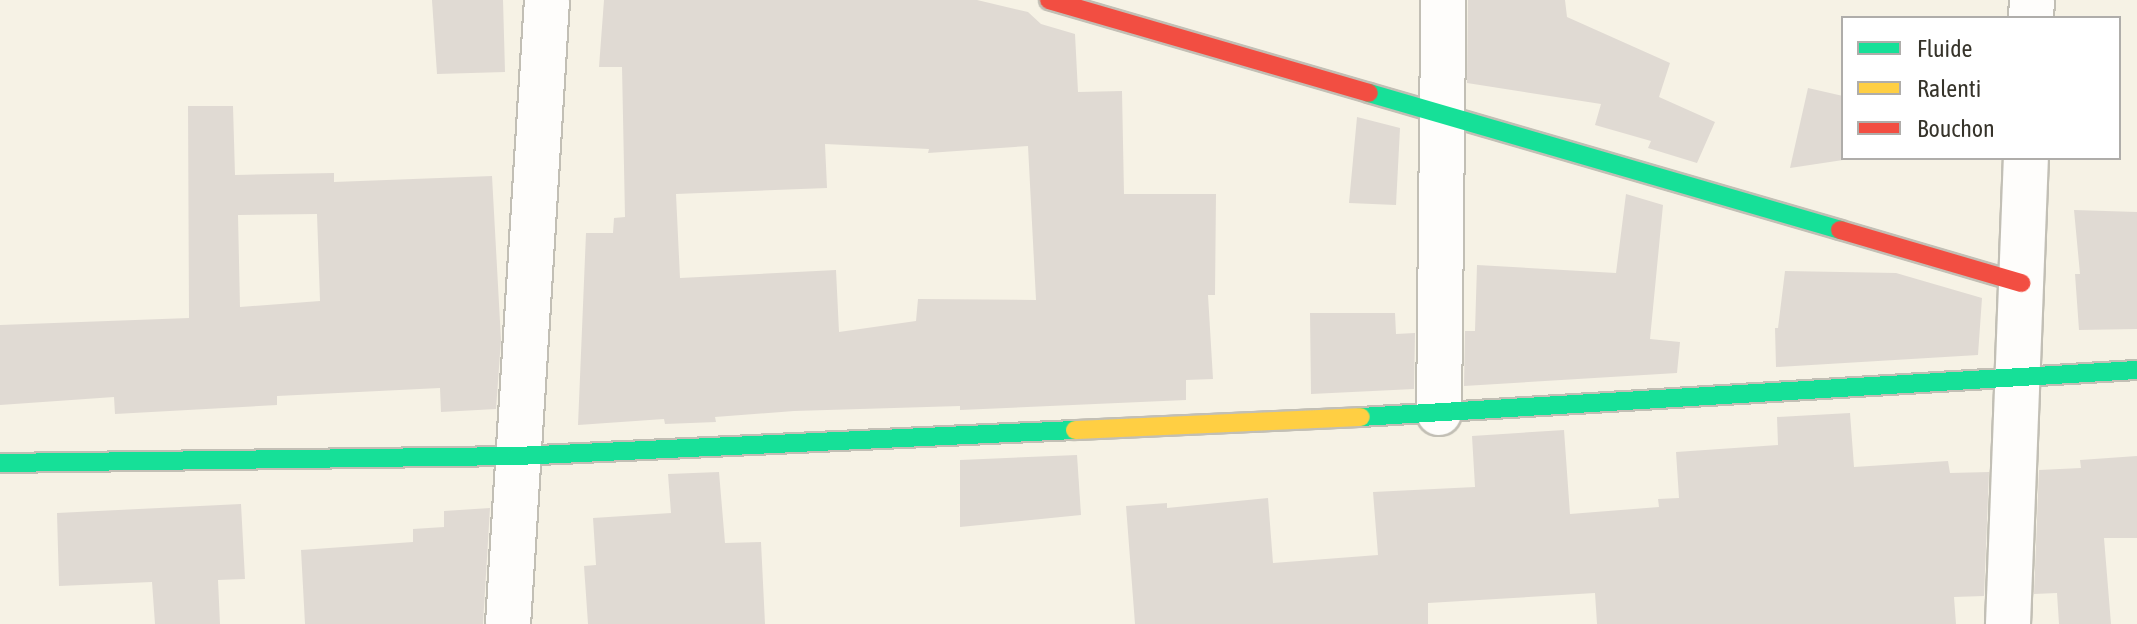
<!DOCTYPE html>
<style>
body{margin:0}
#map{position:relative;width:2137px;height:624px;overflow:hidden;background:#f6f2e5;font-family:"Asap Condensed",sans-serif}
div>[style]{position:absolute}
[style*='--x']{left:calc(var(--x)*1px);top:calc(var(--y)*1px);width:calc(var(--w)*1px);rotate:calc(var(--a)*1deg)}
.building>*{inset:0;background:#e0dad3}
.roads{filter:drop-shadow(2px 0 #c2bfb5) drop-shadow(-2px 0 #c2bfb5) drop-shadow(0 2px #c2bfb5) drop-shadow(0 -2px #c2bfb5)}
.street>*{height:44px;margin:-22px;padding:0 22px;transform-origin:22px;border-radius:22px;background:#fefdfb}
.fast>*{height:18px;margin:-9px;padding:0 9px;transform-origin:9px;border-radius:9px;background:#16e098}
.slow>*{height:18px;margin:-9px;padding:0 9px;transform-origin:9px;border-radius:9px;background:#ffcf43}
.jam>*{height:18px;margin:-9px;padding:0 9px;transform-origin:9px;border-radius:9px;background:#f24e42}
span{translate:-50% -50%;white-space:nowrap;text-align:center;line-height:1.15;-webkit-text-stroke:7px #fff;paint-order:stroke}
.legend{position:absolute;left:1841px;top:16px;width:280px;height:144px;box-sizing:border-box;background:#fff;border:2px solid #afadaa;margin:0;padding:10px 14px;list-style:none;font-size:24px;color:#36332a}
.legend li{display:flex;align-items:center;gap:16px;height:40px}
.legend b{width:40px;border:2px solid #afadaa}
</style>
<div id="map">
<div class="building">
<i style="clip-path:polygon(432px 0,503px 0,505px 72px,437px 74px)"></i>
<i style="clip-path:polygon(evenodd,604px 0,977px 0,1028px 12px,1041px 24px,1075px 34px,1078px 92px,1122px 91px,1124px 194px,1216px 194px,1215px 295px,1208px 295px,1213px 379px,1186px 380px,1186px 400px,960px 410px,960px 406px,794px 411px,715px 417px,716px 422px,665px 424px,664px 419px,578px 425px,586px 233px,613px 233px,614px 218px,625px 217px,622px 67px,599px 67px,604px 0,825px 144px,929px 149px,928px 153px,1028px 146px,1036px 300px,918px 299px,916px 321px,839px 332px,836px 270px,680px 278px,676px 194px,827px 188px,825px 144px)"></i>
<i style="clip-path:polygon(1468px 0,1565px 0,1567px 17px,1670px 63px,1659px 97px,1715px 122px,1697px 163px,1648px 148px,1651px 141px,1595px 125px,1601px 104px,1467px 83px)"></i>
<i style="clip-path:polygon(1808px 88px,1843px 96px,1843px 160px,1790px 168px)"></i>
<i style="clip-path:polygon(evenodd,188px 106px,233px 106px,235px 175px,334px 173px,334px 182px,492px 176px,501px 340px,496px 409px,441px 412px,440px 388px,277px 396px,277px 405px,115px 414px,114px 397px,0 405px,0 325px,189px 318px,188px 106px,317px 214px,320px 301px,240px 307px,238px 215px,317px 214px)"></i>
<i style="clip-path:polygon(1357px 117px,1400px 128px,1396px 205px,1349px 203px)"></i>
<i style="clip-path:polygon(1626px 194px,1663px 205px,1650px 339px,1680px 342px,1677px 373px,1464px 386px,1465px 331px,1475px 331px,1477px 265px,1616px 273px)"></i>
<i style="clip-path:polygon(2074px 210px,2137px 212px,2137px 329px,2079px 330px,2075px 274px,2080px 274px)"></i>
<i style="clip-path:polygon(1785px 271px,1896px 273px,1982px 298px,1978px 355px,1776px 367px,1775px 328px,1778px 328px)"></i>
<i style="clip-path:polygon(1310px 313px,1395px 313px,1396px 334px,1415px 333px,1414px 389px,1311px 394px)"></i>
<i style="clip-path:polygon(1850px 413px,1854px 467px,1948px 461px,1950px 473px,1989px 472px,1984px 596px,1954px 597px,1956px 624px,1597px 624px,1595px 593px,1428px 603px,1428px 624px,1135px 624px,1126px 506px,1167px 503px,1167px 508px,1268px 498px,1273px 563px,1378px 555px,1373px 492px,1475px 487px,1472px 436px,1564px 430px,1570px 514px,1659px 507px,1658px 499px,1679px 498px,1676px 452px,1778px 445px,1777px 417px)"></i>
<i style="clip-path:polygon(1077px 455px,1081px 515px,960px 527px,960px 460px)"></i>
<i style="clip-path:polygon(2137px 456px,2137px 538px,2104px 538px,2111px 624px,2059px 624px,2057px 593px,2034px 594px,2039px 470px,2081px 468px,2080px 460px)"></i>
<i style="clip-path:polygon(719px 472px,725px 543px,761px 542px,765px 624px,588px 624px,584px 566px,596px 565px,593px 518px,671px 513px,668px 474px)"></i>
<i style="clip-path:polygon(241px 504px,245px 579px,218px 580px,220px 624px,155px 624px,152px 582px,59px 586px,57px 513px)"></i>
<i style="clip-path:polygon(490px 508px,483px 624px,305px 624px,301px 550px,413px 542px,413px 529px,444px 527px,444px 511px)"></i>
</div>
<div class="roads">
<div class="street">
<i style="--x:2031;--y:18;--w:18;--a:-87"></i>
<i style="--x:1439;--y:413;--w:413;--a:-89.4"></i>
<i style="--x:508;--y:624;--w:625;--a:-86.42"></i>
<i style="--x:2008;--y:624;--w:466;--a:-87.8"></i>
</div>
<div class="fast">
<i style="--x:1369;--y:93;--w:491;--a:16.2"></i>
<i style="--x:1361;--y:417;--w:777;--a:-3.47"></i>
<i style="--x:0;--y:463;--w:517;--a:-0.78"></i>
<i style="--x:517;--y:456;--w:559;--a:-2.67"></i>
</div>
<div class="slow">
<i style="--x:1075;--y:430;--w:286;--a:-2.6"></i>
</div>
<div class="jam">
<i style="--x:1049;--y:0;--w:333;--a:16.2"></i>
<i style="--x:1840;--y:230;--w:189;--a:16.3"></i>
</div>
</div>
<ul class="legend">
<li><b style="height:10px;background:#16e098"></b>Fluide</li>
<li><b style="height:10px;background:#ffcf43"></b>Ralenti</li>
<li><b style="height:10px;background:#f24e42"></b>Bouchon</li>
</ul>
</div>
